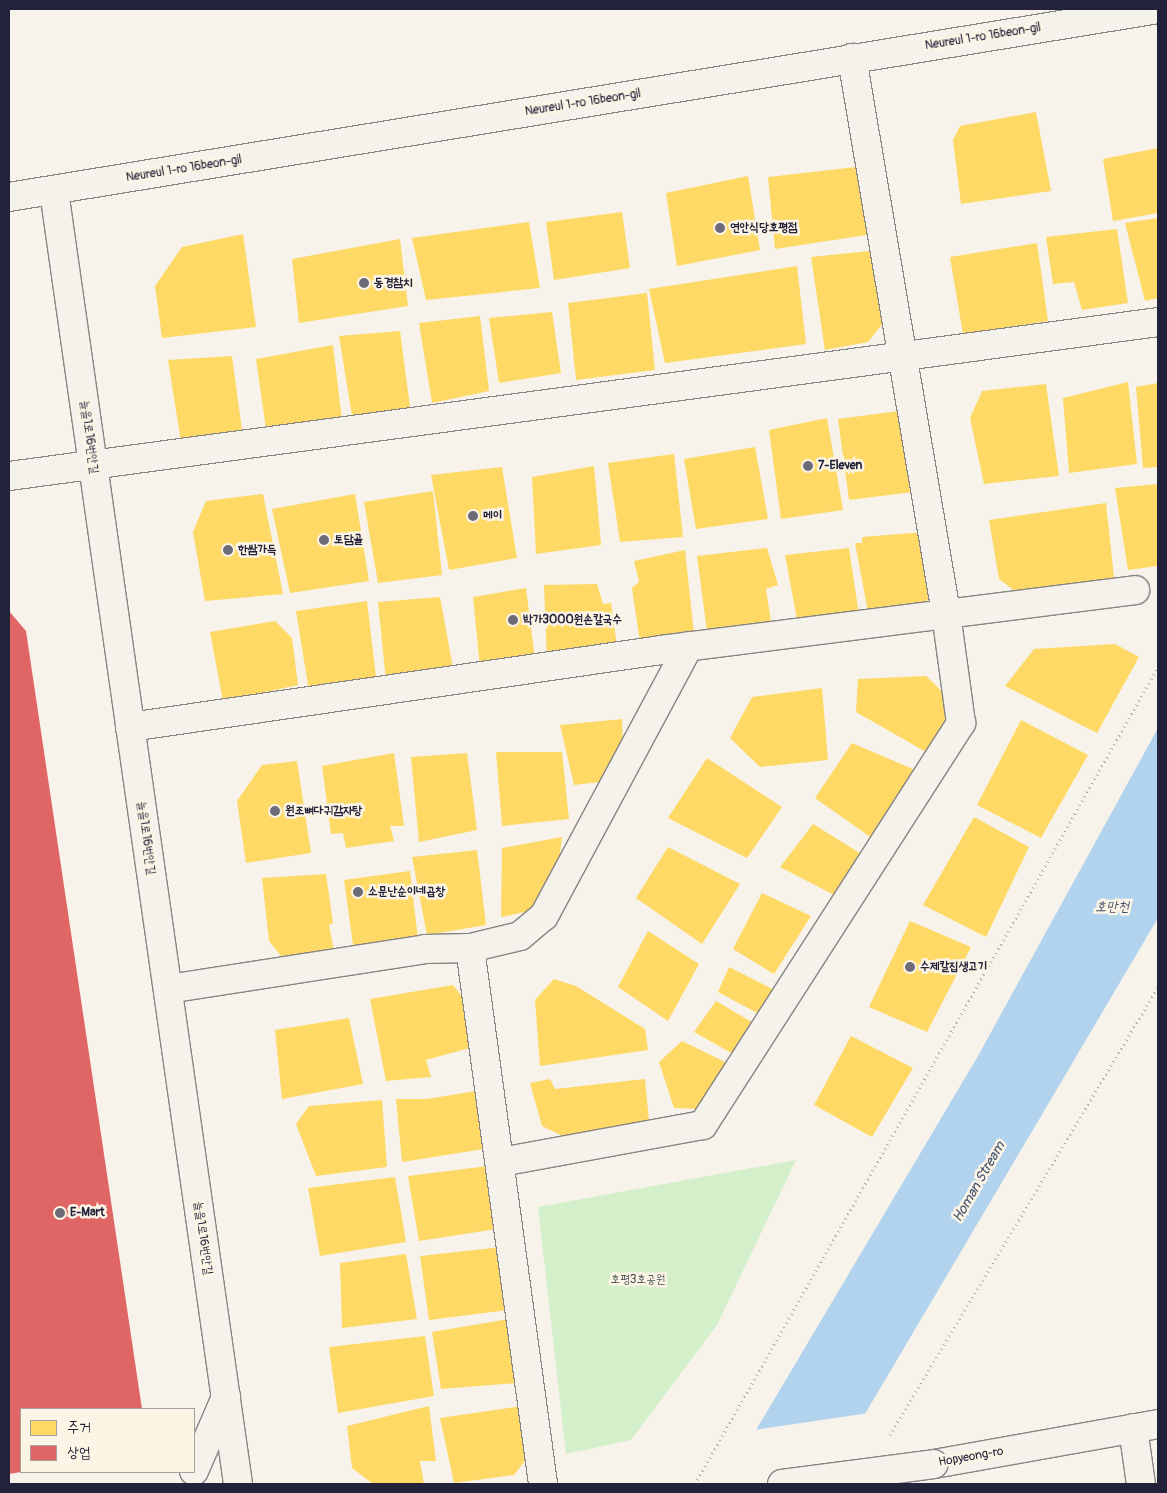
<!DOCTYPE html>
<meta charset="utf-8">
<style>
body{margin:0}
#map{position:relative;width:1167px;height:1493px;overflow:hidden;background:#f7f3ea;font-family:Pangolin,"Poor Story",sans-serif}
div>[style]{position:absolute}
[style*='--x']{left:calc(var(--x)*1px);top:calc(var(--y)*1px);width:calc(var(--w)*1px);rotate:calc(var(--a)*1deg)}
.green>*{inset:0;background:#d3f0cb}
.water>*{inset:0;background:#b2d3ee}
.pier>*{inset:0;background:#f7f3ea}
.homes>*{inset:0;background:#ffd966}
.shops>*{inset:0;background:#e06666}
.path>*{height:3px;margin-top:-1.5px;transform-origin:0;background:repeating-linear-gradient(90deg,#b0aead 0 1px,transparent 0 5px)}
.roads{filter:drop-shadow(1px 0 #868485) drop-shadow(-1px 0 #868485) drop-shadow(0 1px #868485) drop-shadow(0 -1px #868485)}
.minor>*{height:28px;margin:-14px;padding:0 14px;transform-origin:14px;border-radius:14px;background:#f5f2ec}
.bridges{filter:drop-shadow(1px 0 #868485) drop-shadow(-1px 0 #868485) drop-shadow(0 1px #868485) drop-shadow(0 -1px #868485)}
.minor-bridge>*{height:28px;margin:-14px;padding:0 14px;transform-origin:14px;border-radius:14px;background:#f5f2ec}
.dots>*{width:14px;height:14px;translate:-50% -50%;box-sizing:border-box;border:2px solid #fcf5e5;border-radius:50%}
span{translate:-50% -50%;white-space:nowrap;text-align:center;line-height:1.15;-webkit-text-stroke:5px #fcf5e5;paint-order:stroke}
.street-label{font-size:12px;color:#22223b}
.poi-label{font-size:12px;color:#22223b;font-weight:700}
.left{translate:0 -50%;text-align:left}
.park-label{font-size:12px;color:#475558}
.water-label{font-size:14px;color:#445371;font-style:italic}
.frame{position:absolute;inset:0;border:10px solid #22223b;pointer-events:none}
.legend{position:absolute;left:20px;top:1408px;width:175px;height:65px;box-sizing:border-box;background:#fcf5e5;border:1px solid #a5a1a1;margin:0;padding:6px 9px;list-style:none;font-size:15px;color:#22223b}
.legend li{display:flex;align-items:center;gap:10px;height:25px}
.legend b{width:25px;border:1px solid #a5a1a1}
</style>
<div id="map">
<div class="green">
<i style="clip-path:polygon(796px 1160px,717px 1325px,631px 1440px,566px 1454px,538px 1207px)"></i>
</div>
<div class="water">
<i style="clip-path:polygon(1158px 728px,1158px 918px,852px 1436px,724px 1484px,978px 1056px)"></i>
</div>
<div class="pier">
<i style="clip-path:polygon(869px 1413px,826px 1484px,721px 1484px,753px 1430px)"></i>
</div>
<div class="homes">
<i style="clip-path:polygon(1036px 112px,1051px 191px,961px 204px,953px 140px,960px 126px)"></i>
<i style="clip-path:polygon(1158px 148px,1158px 213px,1113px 221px,1103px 159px)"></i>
<i style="clip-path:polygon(865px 166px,873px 234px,775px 249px,768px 177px)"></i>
<i style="clip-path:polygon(748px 176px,760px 250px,677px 266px,666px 193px)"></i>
<i style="clip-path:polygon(622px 212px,630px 268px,554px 280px,546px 222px)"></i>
<i style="clip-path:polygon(1158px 218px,1158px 298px,1145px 301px,1125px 223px)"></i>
<i style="clip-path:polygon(529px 222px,540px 288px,426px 300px,412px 238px)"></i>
<i style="clip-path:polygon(1117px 229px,1128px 303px,1082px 310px,1074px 282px,1053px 284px,1046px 237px)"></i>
<i style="clip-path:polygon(243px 234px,256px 327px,162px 338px,155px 286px,182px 247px)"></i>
<i style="clip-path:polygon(400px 239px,408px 306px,299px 323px,292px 259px)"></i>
<i style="clip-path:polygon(1037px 243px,1048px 321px,963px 334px,950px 257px)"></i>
<i style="clip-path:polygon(879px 250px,889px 316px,868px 342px,825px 350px,811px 257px)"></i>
<i style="clip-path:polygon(797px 266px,806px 344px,665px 363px,649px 289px)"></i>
<i style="clip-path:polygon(647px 293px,655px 370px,576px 380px,568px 303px)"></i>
<i style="clip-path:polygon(552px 312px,561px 373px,499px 383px,489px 318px)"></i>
<i style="clip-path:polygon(480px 316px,489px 391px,432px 403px,419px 323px)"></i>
<i style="clip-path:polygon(400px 331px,410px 407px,352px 416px,339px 336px)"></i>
<i style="clip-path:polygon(333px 345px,342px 420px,267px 436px,256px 359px)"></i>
<i style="clip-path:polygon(232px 356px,242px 430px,181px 442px,168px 360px)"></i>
<i style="clip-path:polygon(1128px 382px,1137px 464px,1069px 473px,1063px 398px)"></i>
<i style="clip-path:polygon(1158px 383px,1158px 467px,1143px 468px,1136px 387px)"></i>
<i style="clip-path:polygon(1046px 384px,1059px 476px,984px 484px,970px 418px,982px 391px)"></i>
<i style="clip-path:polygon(906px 410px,921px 491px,849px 500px,838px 419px)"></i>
<i style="clip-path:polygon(827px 418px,843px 510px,781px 519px,769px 430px)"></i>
<i style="clip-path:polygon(755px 447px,768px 519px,696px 529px,684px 459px)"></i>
<i style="clip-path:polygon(674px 454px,683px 537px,620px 542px,608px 463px)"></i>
<i style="clip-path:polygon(594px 466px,601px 545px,536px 554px,532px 477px)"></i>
<i style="clip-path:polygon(502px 467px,517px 558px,449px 570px,431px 475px)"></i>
<i style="clip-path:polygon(1158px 484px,1158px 566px,1128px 570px,1115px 488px)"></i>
<i style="clip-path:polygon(433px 491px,442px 575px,378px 583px,364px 502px)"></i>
<i style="clip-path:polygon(263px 494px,283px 594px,205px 601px,193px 532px,206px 501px)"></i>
<i style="clip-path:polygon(355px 494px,369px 581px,290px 593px,272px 509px)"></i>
<i style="clip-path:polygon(1106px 503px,1115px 587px,1025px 599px,999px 579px,989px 520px)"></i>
<i style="clip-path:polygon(925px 532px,936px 587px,921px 610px,869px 617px,855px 543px,862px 543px,862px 537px)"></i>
<i style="clip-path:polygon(767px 548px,778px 585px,766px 589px,772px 628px,708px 639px,697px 556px)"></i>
<i style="clip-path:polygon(849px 548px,859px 615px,798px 625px,785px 555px)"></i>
<i style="clip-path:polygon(685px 550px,694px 634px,640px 643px,632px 588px,639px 582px,634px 561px)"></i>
<i style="clip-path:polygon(597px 584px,603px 604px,611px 603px,617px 646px,547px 659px,544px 585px)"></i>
<i style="clip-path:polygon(526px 588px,535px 659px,480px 668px,473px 597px)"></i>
<i style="clip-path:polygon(440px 597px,453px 668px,386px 681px,378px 602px)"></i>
<i style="clip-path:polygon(367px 601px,376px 677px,309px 691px,296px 611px)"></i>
<i style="clip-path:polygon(275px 621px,292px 638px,298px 685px,223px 701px,210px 632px)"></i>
<i style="clip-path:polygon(1115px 644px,1139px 657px,1097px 733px,1005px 686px,1034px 649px)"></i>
<i style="clip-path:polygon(926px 676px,952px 701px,952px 718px,933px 756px,856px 712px,858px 679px)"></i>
<i style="clip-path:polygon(822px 688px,828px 760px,760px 767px,730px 738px,752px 697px)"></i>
<i style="clip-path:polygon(622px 719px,623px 753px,608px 781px,574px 785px,560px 725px)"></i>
<i style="clip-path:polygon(1021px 720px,1088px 755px,1041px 838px,977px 805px)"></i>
<i style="clip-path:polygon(852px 743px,915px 770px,873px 839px,815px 798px)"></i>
<i style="clip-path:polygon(496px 752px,562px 752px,569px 819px,502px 826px)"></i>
<i style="clip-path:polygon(394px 753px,404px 826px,390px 826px,394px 841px,346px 848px,343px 833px,331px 834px,322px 766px)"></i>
<i style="clip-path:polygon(467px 753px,477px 830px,419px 842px,411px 757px)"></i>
<i style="clip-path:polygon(707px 758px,782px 807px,747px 858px,668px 818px)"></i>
<i style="clip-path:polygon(297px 761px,311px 853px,246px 863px,237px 801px,262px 765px)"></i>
<i style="clip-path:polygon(974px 817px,1029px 847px,986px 937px,923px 905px)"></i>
<i style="clip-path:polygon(813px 824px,863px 855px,838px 897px,780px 867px)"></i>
<i style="clip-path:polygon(562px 837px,559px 863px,535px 910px,501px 917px,502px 848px)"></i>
<i style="clip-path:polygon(668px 847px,740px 884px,702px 944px,636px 898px)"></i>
<i style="clip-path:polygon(477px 850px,486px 925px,427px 935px,412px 857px)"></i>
<i style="clip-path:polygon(410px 871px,418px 939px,354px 952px,344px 880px)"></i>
<i style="clip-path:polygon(326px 874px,333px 923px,329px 925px,334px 951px,286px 962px,269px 941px,262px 878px)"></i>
<i style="clip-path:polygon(762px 893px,811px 916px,774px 974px,733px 949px)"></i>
<i style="clip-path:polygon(910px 921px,971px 947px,927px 1032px,869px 1007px)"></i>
<i style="clip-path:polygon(648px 931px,699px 964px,668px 1021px,618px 987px)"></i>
<i style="clip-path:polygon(729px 967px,776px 991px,761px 1015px,718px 992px)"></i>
<i style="clip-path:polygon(554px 979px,576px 986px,645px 1029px,648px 1050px,540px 1066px,535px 1000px)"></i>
<i style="clip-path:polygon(453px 985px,468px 1004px,473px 1047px,426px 1060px,431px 1077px,386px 1081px,370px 999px)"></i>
<i style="clip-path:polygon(716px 1001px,755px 1024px,735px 1055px,694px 1032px)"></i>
<i style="clip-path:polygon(349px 1018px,363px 1084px,282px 1099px,275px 1030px)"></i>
<i style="clip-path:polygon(851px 1036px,913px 1068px,872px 1137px,814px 1105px)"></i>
<i style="clip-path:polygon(682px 1041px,729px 1064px,702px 1109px,674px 1108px,659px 1062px)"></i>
<i style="clip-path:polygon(550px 1079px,555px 1089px,645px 1079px,649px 1120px,637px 1132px,575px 1142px,542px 1126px,530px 1083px)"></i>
<i style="clip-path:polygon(476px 1091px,490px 1148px,402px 1162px,396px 1099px,427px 1099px)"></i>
<i style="clip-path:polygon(382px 1100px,387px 1167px,316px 1176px,296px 1124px,309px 1106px)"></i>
<i style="clip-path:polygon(488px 1166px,497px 1229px,419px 1241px,408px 1176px)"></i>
<i style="clip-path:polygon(395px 1177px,406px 1242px,320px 1256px,308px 1188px)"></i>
<i style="clip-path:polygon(502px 1247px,508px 1310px,429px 1320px,420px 1256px)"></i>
<i style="clip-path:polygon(406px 1254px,417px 1319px,342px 1328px,340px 1263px)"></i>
<i style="clip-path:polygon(509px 1319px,517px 1383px,441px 1389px,432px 1332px)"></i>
<i style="clip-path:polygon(425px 1336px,434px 1396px,338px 1413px,329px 1347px)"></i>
<i style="clip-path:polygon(529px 1405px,534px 1449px,514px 1475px,454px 1483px,440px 1418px)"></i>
<i style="clip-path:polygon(429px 1406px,436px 1461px,420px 1461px,424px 1484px,373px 1484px,352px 1468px,347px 1426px)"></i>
</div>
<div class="shops">
<i style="clip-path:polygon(9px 611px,26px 631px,142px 1409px,21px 1409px,21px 1472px,9px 1474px)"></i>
</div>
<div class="path">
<i style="--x:890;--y:1435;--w:522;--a:-59.11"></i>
<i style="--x:695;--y:1484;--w:939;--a:-60.46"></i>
</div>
<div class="roads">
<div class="minor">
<i style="--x:54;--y:191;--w:1306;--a:81.9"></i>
<i style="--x:9;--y:197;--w:1164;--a:-9.29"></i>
<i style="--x:9;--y:476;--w:1159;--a:-7.63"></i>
<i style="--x:130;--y:727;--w:537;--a:-8.25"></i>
<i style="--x:661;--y:650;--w:478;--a:-7.2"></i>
<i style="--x:470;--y:948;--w:541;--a:82.24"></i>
<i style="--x:168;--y:989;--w:260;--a:-8.8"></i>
<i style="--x:425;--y:949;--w:45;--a:-1.3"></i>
<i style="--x:470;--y:948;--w:51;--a:-13.5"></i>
<i style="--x:520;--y:936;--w:31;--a:-40"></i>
<i style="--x:544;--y:916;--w:306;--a:-61.8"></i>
<i style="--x:501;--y:1162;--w:205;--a:-10.4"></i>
<i style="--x:703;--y:1125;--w:478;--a:-57.3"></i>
<i style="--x:961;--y:723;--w:111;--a:-97.8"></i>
<i style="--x:946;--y:613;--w:563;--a:-99.61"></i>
<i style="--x:1133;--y:1428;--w:57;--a:81.9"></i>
<i style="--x:934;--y:1464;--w:228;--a:-10.1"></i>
<i style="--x:194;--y:1471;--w:81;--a:-66.6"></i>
</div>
</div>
<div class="bridges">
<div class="minor-bridge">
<i style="--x:782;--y:1484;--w:153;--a:-7.5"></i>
</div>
</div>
<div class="dots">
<i style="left:720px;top:228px;background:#6d6b78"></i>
<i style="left:364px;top:283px;background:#6d6b78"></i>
<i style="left:808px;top:466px;background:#6d6b78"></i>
<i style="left:473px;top:516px;background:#6d6b78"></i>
<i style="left:324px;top:540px;background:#6d6b78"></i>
<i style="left:228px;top:550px;background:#6d6b78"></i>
<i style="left:513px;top:620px;background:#6d6b78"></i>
<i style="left:275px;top:811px;background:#6d6b78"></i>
<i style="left:358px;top:892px;background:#6d6b78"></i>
<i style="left:910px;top:967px;background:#6d6b78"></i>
<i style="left:60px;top:1213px;background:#6d6b78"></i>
</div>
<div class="street-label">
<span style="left:983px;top:37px;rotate:-9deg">Neureul 1-ro 16beon-gil</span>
<span style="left:583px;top:103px;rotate:-9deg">Neureul 1-ro 16beon-gil</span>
<span style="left:184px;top:169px;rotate:-9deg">Neureul 1-ro 16beon-gil</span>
<span style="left:89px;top:437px;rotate:82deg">늘을1로16번안길</span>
<span style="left:146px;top:838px;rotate:82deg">늘을1로16번안길</span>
<span style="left:203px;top:1238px;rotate:82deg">늘을1로16번안길</span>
<span style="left:971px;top:1457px;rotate:-10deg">Hopyeong-ro</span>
</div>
<div class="poi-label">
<span class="left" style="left:730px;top:228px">연안식당호평점</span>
<span class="left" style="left:374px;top:283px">동경참치</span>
<span class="left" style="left:818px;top:466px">7-Eleven</span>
<span class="left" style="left:483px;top:516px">메이</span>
<span class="left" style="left:334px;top:540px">토담골</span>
<span class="left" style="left:238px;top:550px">한쌈가득</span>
<span class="left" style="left:523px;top:620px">박가3000원손칼국수</span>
<span class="left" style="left:285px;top:811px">원조뼈다귀감자탕</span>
<span class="left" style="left:368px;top:892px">소문난순이네곱창</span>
<span class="left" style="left:920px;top:967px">수제칼집생고기</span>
<span class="left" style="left:70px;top:1213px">E-Mart</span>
</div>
<div class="park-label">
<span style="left:638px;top:1280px">호평3호공원</span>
</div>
<div class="water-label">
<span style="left:1112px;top:907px">호만천</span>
<span style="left:979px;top:1182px;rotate:-60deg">Homan Stream</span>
</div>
<div class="frame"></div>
<ul class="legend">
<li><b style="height:14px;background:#ffd966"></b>주거</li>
<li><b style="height:14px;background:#e06666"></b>상업</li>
</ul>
</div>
